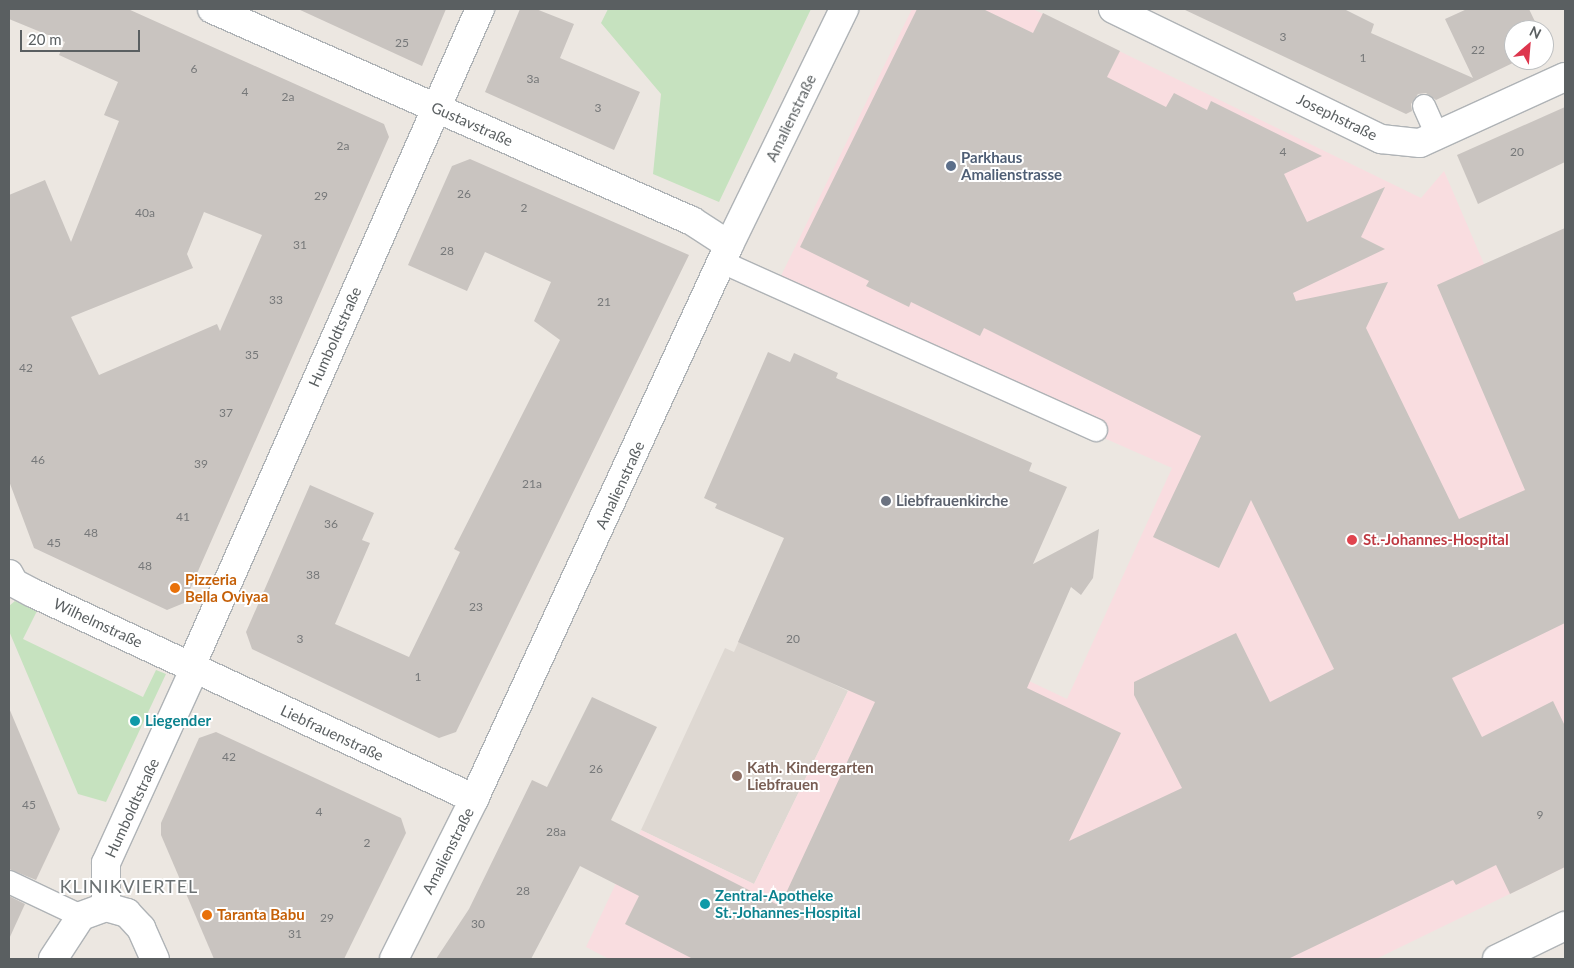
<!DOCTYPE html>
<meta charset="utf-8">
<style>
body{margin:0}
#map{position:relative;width:1574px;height:968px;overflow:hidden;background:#ece7e1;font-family:Lato,sans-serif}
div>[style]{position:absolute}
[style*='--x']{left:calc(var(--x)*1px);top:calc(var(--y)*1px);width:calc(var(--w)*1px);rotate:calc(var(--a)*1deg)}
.education>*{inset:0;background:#ded8d2}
.medical>*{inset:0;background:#f9dde0}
.green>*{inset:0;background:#c6e2bf}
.building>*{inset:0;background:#c9c4c0}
.roads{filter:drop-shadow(1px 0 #afb3b6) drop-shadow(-1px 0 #afb3b6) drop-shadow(0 1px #afb3b6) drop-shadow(0 -1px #afb3b6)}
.service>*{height:22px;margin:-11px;padding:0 11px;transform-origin:11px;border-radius:11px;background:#fff}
.minor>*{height:28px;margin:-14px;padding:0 14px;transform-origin:14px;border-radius:14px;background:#fff}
.dots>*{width:14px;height:14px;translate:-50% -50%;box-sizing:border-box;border:2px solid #fff;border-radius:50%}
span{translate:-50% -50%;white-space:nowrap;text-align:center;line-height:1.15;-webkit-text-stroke:4px #fff;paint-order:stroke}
.number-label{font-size:12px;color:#767879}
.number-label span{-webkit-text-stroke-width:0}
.street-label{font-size:15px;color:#5a5f61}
.service-label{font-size:15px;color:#4e5e75;font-weight:700}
.left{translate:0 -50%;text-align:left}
.worship-label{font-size:15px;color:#5b616d;font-weight:700}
.health-label{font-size:15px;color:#be3a42;font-weight:700}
.food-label{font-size:15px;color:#c56008;font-weight:700}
.culture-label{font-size:15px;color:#0d838f;font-weight:700}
.education-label{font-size:15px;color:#785e54;font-weight:700}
.quarter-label{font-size:18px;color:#6b7173;letter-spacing:1px}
.frame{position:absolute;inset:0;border:10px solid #5a5f61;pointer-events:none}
.north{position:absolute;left:1504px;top:20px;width:50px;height:50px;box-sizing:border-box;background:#fff;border:1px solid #bdbfc0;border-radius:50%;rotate:27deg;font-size:14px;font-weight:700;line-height:20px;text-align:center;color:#5a5f61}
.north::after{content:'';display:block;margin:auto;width:18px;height:22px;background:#dd364d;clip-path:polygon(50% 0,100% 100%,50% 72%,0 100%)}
.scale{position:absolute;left:20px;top:30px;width:120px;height:22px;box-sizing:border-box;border:2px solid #5a5f61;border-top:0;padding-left:6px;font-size:15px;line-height:18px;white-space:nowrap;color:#5a5f61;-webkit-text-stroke:4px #fff;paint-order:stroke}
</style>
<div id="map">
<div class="education">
<i style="clip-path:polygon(763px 586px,829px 682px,848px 691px,754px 884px,641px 830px,725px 648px,734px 652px)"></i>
</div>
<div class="medical">
<i style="clip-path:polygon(912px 9px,1033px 9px,1421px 198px,1444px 171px,1565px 452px,1565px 867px,1376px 959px,609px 959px,586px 947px,641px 830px,754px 884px,886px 613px,1067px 699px,1172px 468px,773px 292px)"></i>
</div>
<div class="green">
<i style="clip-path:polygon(608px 9px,811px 9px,719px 202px,653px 174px,661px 94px,601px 23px)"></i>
<i style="clip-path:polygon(15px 601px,37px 611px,23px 639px,143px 697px,156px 670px,166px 674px,106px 802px,78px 794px,9px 631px,9px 606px)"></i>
</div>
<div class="building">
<i style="clip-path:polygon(evenodd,9px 9px,128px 9px,384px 124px,389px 137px,184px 603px,167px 610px,34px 548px,9px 481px,9px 195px,45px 180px,71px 242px,119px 121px,104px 115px,118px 82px,59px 55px,65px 42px,9px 19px,9px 9px,204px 212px,262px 235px,220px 331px,217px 324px,99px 375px,71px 317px,193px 268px,187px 254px,204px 212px)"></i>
<i style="clip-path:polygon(298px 9px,446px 9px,422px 66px)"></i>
<i style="clip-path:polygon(520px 9px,536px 9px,574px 24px,560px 58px,640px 92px,614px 150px,485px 92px)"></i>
<i style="clip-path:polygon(917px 9px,983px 9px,1033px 33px,1043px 13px,1120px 51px,1107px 77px,1166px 107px,1174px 93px,1207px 110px,1211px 101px,1322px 156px,1284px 174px,1307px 222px,1385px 187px,1361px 237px,1385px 249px,1293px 293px,1296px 301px,1388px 282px,1366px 328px,1459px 519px,1525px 490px,1437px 285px,1565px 228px,1565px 623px,1452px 678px,1482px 737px,1553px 701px,1565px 726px,1565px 867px,1510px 894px,1496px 865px,1456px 885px,1453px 880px,1288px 959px,693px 959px,625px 924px,639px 896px,580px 866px,531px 959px,436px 959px,469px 909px,532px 780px,547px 787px,592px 697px,657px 727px,611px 820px,780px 906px,875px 702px,738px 642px,784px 538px,715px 508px,717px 504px,704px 498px,768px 352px,790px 362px,794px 353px,838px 373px,836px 378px,1032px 463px,1029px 471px,1067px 487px,1033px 564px,1099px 529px,1093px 578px,1081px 595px,1071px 587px,1027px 688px,1121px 733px,1069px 841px,1182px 788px,1134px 695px,1134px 682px,1236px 633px,1270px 702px,1334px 669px,1251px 500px,1219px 568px,1153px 537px,1201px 436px,984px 328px,980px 336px,911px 302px,909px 307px,866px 286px,869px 281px,800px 247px)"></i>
<i style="clip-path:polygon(1183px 9px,1344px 9px,1374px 24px,1371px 33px,1473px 78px,1445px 19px,1467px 9px,1529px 9px,1539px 30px,1514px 30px,1514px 60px,1519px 60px,1436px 100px,1426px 93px,1418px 94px,1411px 104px,1412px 111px,1406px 114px)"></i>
<i style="clip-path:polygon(1565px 107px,1565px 162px,1478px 204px,1457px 155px)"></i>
<i style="clip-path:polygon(470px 159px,689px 255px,456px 732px,439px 738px,252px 649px,246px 632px,310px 485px,374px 513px,362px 540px,370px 543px,335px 624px,409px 657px,460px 552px,454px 549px,560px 340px,534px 321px,551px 282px,485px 252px,467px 291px,408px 265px,452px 166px)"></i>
<i style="clip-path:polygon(9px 708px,60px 829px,36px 880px,9px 869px)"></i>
<i style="clip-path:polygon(216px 732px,401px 818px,406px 833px,344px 959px,214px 959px,161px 835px,161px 823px,199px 738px)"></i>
<i style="clip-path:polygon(9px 896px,25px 904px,9px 939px)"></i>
</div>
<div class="roads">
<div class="service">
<i style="--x:1424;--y:106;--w:32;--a:66"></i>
<i style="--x:722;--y:262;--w:410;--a:24.2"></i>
<i style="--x:9;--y:882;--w:80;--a:25.3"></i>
</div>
<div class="minor">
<i style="--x:212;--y:9;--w:525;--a:23.83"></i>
<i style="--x:692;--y:221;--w:44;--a:33"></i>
<i style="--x:1113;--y:9;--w:298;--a:25.9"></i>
<i style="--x:1381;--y:139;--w:39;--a:6"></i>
<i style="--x:1420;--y:143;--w:159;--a:-24.5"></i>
<i style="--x:9;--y:574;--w:10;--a:61"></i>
<i style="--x:14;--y:583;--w:21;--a:28"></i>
<i style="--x:33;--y:593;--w:487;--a:25"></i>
<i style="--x:191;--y:666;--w:718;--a:-66.26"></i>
<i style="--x:106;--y:907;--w:44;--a:-90"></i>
<i style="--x:106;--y:863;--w:214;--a:-65.5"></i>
<i style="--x:106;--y:907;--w:22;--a:16"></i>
<i style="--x:127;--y:913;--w:21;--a:47"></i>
<i style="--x:141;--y:928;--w:34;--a:66"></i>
<i style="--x:53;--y:959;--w:51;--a:-56.9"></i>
<i style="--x:81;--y:916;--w:27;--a:-20"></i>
<i style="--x:394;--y:959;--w:179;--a:-63.4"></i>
<i style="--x:474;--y:799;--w:610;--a:-65.28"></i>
<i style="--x:729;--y:245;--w:263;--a:-64"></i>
<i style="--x:1497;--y:959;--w:76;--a:-25.9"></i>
</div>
</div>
<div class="dots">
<i style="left:951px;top:166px;background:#5c6f8a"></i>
<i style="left:886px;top:501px;background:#6b7280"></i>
<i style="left:1352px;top:540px;background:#e0444e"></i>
<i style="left:175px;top:588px;background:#e8710a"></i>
<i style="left:135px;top:721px;background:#0f9aa8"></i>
<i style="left:737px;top:776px;background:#8d6e63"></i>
<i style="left:705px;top:904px;background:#0f9aa8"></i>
<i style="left:207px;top:915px;background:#e8710a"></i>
</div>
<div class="number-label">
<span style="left:1283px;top:37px">3</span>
<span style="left:402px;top:43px">25</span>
<span style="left:1478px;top:50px">22</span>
<span style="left:1363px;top:58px">1</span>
<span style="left:194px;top:69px">6</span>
<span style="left:533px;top:79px">3a</span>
<span style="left:245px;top:92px">4</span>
<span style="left:288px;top:97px">2a</span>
<span style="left:598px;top:108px">3</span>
<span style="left:343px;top:146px">2a</span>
<span style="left:1283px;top:152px">4</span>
<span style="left:1517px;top:152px">20</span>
<span style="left:464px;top:194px">26</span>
<span style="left:321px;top:196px">29</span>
<span style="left:524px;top:208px">2</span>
<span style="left:145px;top:213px">40a</span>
<span style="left:300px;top:245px">31</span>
<span style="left:447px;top:251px">28</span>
<span style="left:276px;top:300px">33</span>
<span style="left:604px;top:302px">21</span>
<span style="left:252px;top:355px">35</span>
<span style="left:26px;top:368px">42</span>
<span style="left:226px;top:413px">37</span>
<span style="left:38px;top:460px">46</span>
<span style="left:201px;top:464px">39</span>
<span style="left:532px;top:484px">21a</span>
<span style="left:183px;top:517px">41</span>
<span style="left:331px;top:524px">36</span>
<span style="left:91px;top:533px">48</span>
<span style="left:54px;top:543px">45</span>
<span style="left:145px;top:566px">48</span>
<span style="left:313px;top:575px">38</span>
<span style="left:476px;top:607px">23</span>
<span style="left:300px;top:639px">3</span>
<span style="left:793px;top:639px">20</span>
<span style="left:418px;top:677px">1</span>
<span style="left:229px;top:757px">42</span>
<span style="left:596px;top:769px">26</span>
<span style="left:29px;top:805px">45</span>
<span style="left:319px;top:812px">4</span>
<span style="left:1540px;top:815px">9</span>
<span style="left:556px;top:832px">28a</span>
<span style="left:367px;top:843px">2</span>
<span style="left:523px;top:891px">28</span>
<span style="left:327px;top:918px">29</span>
<span style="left:478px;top:924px">30</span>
<span style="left:295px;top:934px">31</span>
</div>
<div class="street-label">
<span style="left:1337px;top:117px;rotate:26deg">Josephstraße</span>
<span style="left:791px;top:118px;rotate:-64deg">Amalienstraße</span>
<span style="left:472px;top:124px;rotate:24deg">Gustavstraße</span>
<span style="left:335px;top:337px;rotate:-66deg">Humboldtstraße</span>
<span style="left:620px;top:485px;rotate:-65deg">Amalienstraße</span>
<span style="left:98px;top:623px;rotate:25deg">Wilhelmstraße</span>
<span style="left:332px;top:733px;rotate:25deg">Liebfrauenstraße</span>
<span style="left:132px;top:808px;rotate:-65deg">Humboldtstraße</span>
<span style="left:448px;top:851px;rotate:-63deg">Amalienstraße</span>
</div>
<div class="service-label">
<span class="left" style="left:961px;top:166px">Parkhaus<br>Amalienstrasse</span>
</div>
<div class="worship-label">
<span class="left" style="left:896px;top:501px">Liebfrauenkirche</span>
</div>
<div class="health-label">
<span class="left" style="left:1363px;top:540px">St.-Johannes-Hospital</span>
</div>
<div class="food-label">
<span class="left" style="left:185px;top:588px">Pizzeria<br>Bella Oviyaa</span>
<span class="left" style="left:217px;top:915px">Taranta Babu</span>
</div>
<div class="culture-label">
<span class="left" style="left:145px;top:721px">Liegender</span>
<span class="left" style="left:715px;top:904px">Zentral-Apotheke<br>St.-Johannes-Hospital</span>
</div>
<div class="education-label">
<span class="left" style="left:747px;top:776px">Kath. Kindergarten<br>Liebfrauen</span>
</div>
<div class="quarter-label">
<span style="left:129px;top:886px">KLINIKVIERTEL</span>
</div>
<div class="frame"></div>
<div class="north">N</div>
<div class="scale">20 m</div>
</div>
